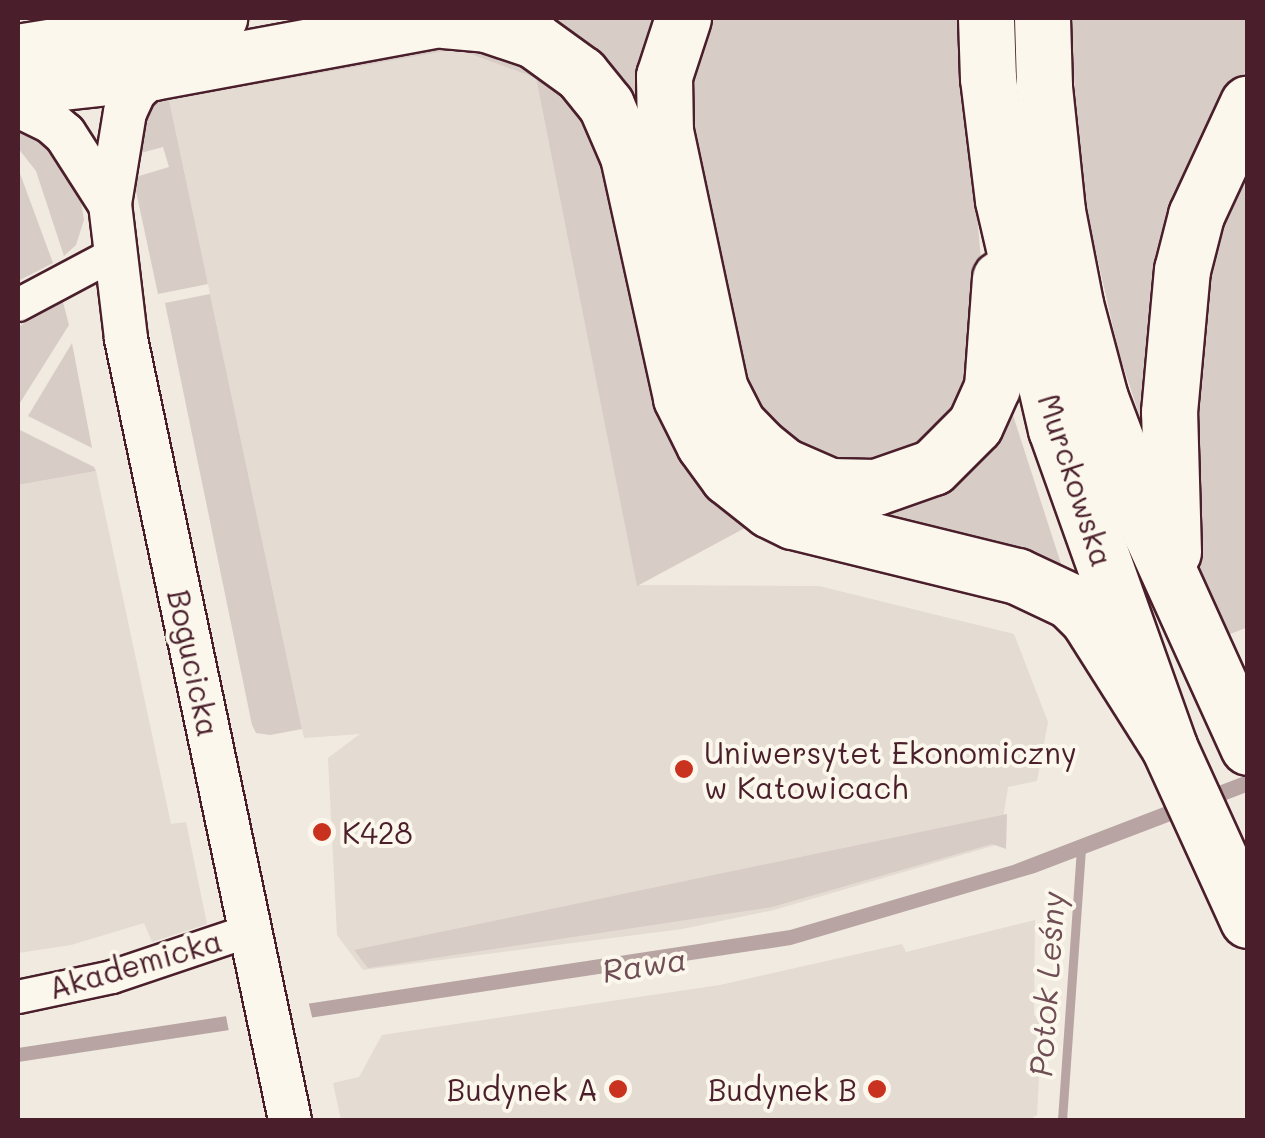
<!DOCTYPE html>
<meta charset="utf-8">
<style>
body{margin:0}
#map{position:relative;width:1265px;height:1138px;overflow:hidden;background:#f0eae0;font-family:Mali,sans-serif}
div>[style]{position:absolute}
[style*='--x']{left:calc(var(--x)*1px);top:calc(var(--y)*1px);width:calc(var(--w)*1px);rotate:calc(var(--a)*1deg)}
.built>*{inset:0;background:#e4dbd2}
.green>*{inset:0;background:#d8ccc6}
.water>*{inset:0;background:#b8a4a2}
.pier>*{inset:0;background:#f0eae0}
.stream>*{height:9px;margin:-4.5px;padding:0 4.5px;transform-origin:4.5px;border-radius:4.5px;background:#b8a4a2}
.roads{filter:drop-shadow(2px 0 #4a1f2b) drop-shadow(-2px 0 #4a1f2b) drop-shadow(0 2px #4a1f2b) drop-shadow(0 -2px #4a1f2b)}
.minor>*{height:32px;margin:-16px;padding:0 16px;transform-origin:16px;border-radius:16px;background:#fbf7ec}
.tertiary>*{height:42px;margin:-21px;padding:0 21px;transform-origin:21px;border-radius:21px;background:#fbf7ec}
.primary>*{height:52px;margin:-26px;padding:0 26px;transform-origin:26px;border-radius:26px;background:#fbf7ec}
.trunk>*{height:55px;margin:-27.5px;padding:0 27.5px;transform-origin:27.5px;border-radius:27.5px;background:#fbf7ec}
.dots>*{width:28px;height:28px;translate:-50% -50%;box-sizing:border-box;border:5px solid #fbf7ec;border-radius:50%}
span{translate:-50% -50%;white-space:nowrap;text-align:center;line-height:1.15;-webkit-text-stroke:8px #fbf7ec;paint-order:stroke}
.street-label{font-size:30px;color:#4a1f2b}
.poi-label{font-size:30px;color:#4a1f2b}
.left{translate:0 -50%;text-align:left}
.right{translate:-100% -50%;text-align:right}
.water-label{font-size:32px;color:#704e55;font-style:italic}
.frame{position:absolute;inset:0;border:20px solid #4a1f2b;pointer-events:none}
</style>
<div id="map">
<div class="built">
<i style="clip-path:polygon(457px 49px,536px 78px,637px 585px,819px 586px,1014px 634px,1048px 722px,1037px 781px,1008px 787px,999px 844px,774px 910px,682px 929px,363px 970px,337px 935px,328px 758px,360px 734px,304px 738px,169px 100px)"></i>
<i style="clip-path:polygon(96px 471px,171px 824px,186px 822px,207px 924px,152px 942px,144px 923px,71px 945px,18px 953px,18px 485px)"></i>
<i style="clip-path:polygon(1035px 920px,1034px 1016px,1042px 1017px,1037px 1115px,1029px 1120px,341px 1120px,333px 1083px,359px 1077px,382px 1035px,720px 985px,902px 944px,906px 952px)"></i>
</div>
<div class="green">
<i style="clip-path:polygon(668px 18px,652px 69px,652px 133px,698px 368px,727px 435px,756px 467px,786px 487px,832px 502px,870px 504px,924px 491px,953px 474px,983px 444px,1010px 406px,1064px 573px,1001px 551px,810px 510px,775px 493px,730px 454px,695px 386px,652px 183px,633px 123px,589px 63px,522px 19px)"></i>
<i style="clip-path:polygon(701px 18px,960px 18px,987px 330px,940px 440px,838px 469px,754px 415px,686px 149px,695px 28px)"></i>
<i style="clip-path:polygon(1071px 18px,1247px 18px,1247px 68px,1230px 100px,1149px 445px,1119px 353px,1088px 217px,1076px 112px)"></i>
<i style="clip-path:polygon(437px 32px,567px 78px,758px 521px,637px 586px,536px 78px,457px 49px,169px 100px,208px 284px,158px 294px,134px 182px,139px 176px,169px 167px,163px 147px,137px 154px,144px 101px)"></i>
<i style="clip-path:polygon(18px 118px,28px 122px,77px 177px,84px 220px,76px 245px,64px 256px,36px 171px,18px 148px)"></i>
<i style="clip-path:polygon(1247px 139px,1248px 627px,1228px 635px,1204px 585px,1193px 545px,1197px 290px)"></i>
<i style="clip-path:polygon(18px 168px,53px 263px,18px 281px)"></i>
<i style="clip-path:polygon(210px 294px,302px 729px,270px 735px,256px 733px,252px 725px,165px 303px)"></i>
<i style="clip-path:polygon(63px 302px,69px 325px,18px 406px,18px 327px)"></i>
<i style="clip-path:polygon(72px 343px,92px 448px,28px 416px)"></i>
<i style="clip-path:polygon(18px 429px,94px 467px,96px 471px,18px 485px)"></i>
<i style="clip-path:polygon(1007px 814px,1006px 849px,992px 844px,772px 907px,368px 968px,354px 950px)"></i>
</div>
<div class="water">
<i style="clip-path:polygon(1247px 775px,1247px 792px,1035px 873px,791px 945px,18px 1062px,18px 1048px,790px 930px,1013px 865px)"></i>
</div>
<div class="pier">
<i style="clip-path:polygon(308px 1000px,314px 1025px,230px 1037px,225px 1011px)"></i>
</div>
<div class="stream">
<i style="--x:1062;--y:1120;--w:270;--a:-86"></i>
</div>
<div class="roads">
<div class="minor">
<i style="--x:18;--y:305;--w:111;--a:-28"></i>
<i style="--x:18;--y:997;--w:96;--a:-12"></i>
<i style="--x:112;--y:977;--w:148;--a:-18.6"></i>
</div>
<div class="tertiary">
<i style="--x:154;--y:74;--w:25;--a:138"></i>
<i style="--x:135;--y:91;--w:23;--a:115"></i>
<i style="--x:125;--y:112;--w:93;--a:99.3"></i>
<i style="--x:110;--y:204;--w:136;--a:83.2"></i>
<i style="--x:126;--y:339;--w:798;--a:78.14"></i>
<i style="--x:18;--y:106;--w:37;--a:26"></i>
<i style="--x:51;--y:122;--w:18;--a:41"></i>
<i style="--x:65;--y:134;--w:83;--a:57.3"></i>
</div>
<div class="primary">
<i style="--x:18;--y:51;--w:206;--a:-9.2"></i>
<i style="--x:18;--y:89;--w:137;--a:-6.3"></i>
<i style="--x:154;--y:74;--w:306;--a:-10.5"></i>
</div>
<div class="trunk">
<i style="--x:683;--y:18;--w:61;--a:108.1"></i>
<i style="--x:664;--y:76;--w:55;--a:89"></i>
<i style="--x:665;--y:131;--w:264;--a:78"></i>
<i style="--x:720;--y:389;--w:39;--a:63"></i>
<i style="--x:738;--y:424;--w:29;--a:46"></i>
<i style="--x:758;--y:445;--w:33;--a:39"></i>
<i style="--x:784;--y:466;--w:50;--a:23.5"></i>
<i style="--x:830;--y:486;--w:46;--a:1.2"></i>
<i style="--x:876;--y:487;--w:60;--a:-19.3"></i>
<i style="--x:933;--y:467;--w:59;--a:-45"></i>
<i style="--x:975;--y:425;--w:42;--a:-65.9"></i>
<i style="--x:992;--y:387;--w:109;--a:-85.8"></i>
<i style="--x:986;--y:18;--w:60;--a:88.1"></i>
<i style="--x:988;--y:78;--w:123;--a:83"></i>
<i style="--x:1003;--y:200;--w:235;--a:77"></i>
<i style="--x:1056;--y:429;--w:337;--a:70.4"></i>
<i style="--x:1169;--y:747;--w:190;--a:65.5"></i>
<i style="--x:1042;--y:18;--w:69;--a:88.3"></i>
<i style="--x:1044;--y:87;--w:125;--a:84"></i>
<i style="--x:1057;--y:211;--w:95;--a:79"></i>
<i style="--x:1075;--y:304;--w:97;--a:75.1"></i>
<i style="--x:1100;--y:398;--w:144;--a:69.3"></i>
<i style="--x:1151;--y:533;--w:235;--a:65.6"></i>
<i style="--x:444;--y:20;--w:42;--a:5.4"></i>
<i style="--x:486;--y:24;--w:51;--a:18.4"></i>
<i style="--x:534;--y:40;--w:58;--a:35.9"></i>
<i style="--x:581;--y:74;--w:40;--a:51"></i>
<i style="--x:606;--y:105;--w:56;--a:66.7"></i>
<i style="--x:628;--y:156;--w:248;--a:77.6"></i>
<i style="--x:681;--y:398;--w:51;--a:63.4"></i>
<i style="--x:704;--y:444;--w:41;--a:54"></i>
<i style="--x:728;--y:477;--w:53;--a:38.2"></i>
<i style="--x:770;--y:510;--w:25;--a:26"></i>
<i style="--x:793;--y:521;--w:231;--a:13.8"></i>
<i style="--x:1017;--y:576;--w:59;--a:25.3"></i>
<i style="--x:1070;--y:601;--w:25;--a:45"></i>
<i style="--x:1088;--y:619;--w:151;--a:57.7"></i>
<i style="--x:1173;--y:552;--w:140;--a:-91.6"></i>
<i style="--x:1169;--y:412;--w:143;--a:-84.8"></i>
<i style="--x:1182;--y:270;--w:57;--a:-75.7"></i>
<i style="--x:1196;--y:215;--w:123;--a:-65.1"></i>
</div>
</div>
<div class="dots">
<i style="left:684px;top:769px;background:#c8321e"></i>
<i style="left:322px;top:832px;background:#c8321e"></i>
<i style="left:618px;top:1089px;background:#c8321e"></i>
<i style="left:877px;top:1089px;background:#c8321e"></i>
</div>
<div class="street-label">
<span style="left:1076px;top:480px;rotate:72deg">Murckowska</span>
<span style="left:194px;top:663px;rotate:78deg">Bogucicka</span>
<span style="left:135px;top:964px;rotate:-16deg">Akademicka</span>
</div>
<div class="poi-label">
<span class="left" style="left:704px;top:769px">Uniwersytet Ekonomiczny<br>w Katowicach</span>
<span class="left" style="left:342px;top:832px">K428</span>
<span class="right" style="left:598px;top:1089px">Budynek A</span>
<span class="right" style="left:857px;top:1089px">Budynek B</span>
</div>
<div class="water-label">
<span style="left:644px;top:964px;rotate:-9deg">Rawa</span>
<span style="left:1046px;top:984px;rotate:-86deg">Potok Leśny</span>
</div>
<div class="frame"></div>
</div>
